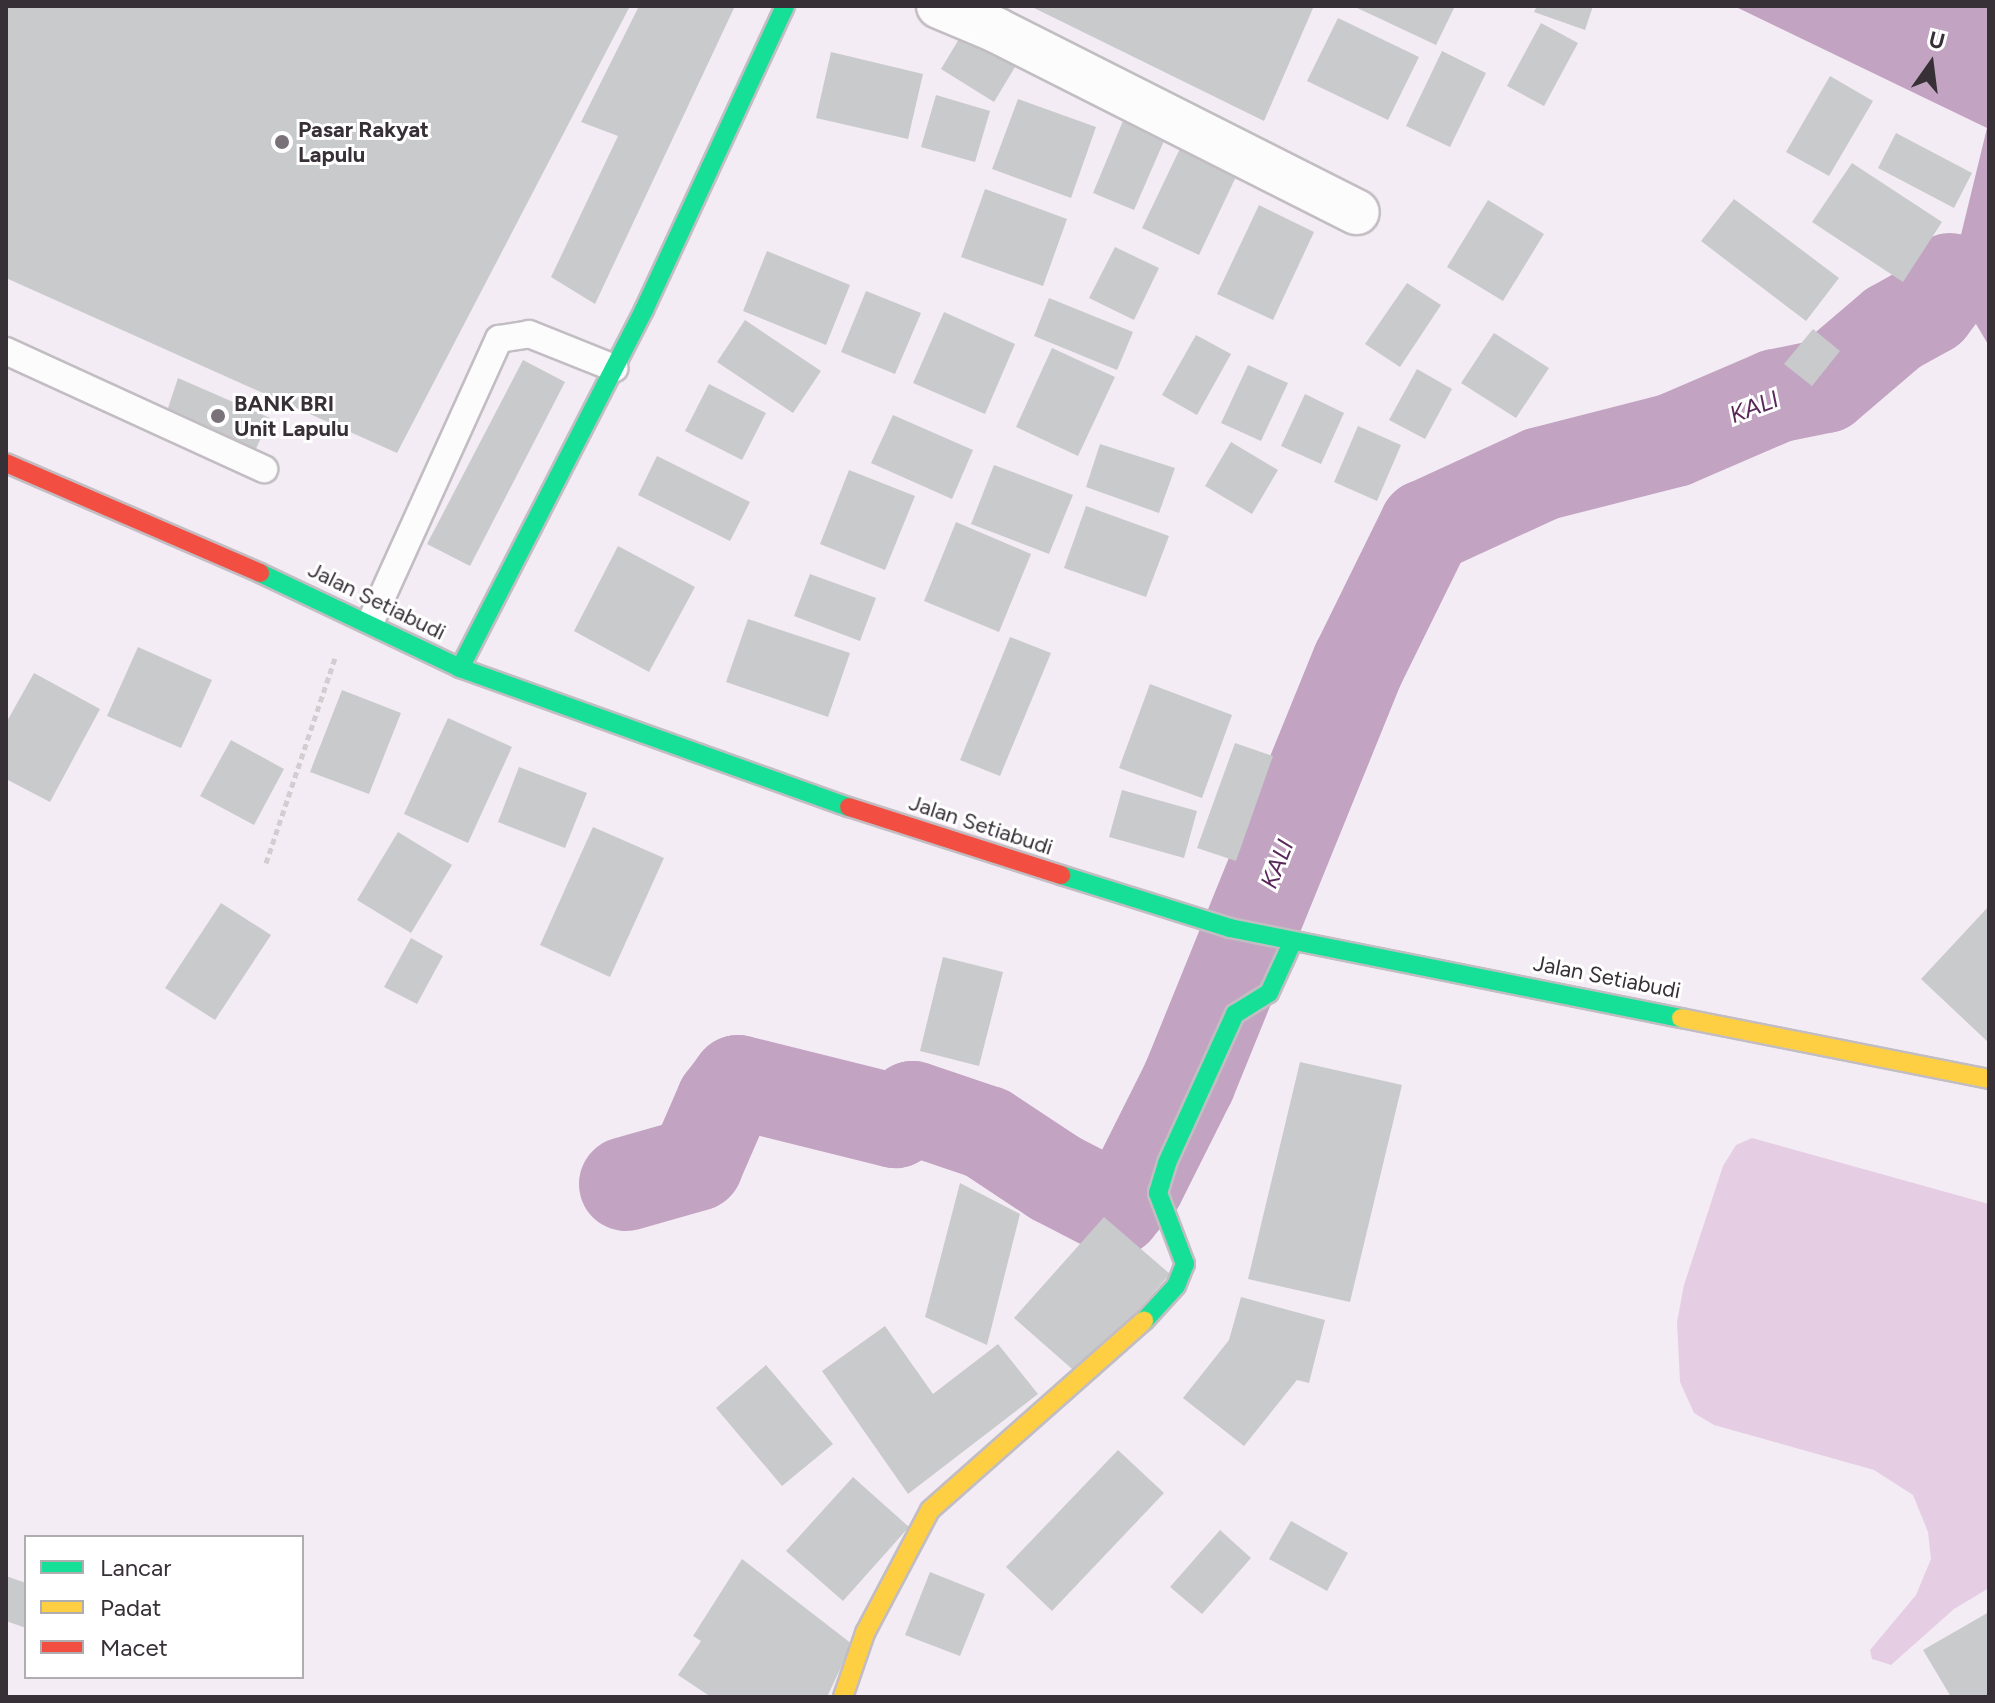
<!DOCTYPE html>
<style>
body{margin:0}
#map{position:relative;width:1995px;height:1703px;overflow:hidden;background:#f4ecf4;font-family:Figtree,sans-serif}
div>[style]{position:absolute}
[style*='--x']{left:calc(var(--x)*1px);top:calc(var(--y)*1px);width:calc(var(--w)*1px);rotate:calc(var(--a)*1deg)}
.green>*{inset:0;background:#e5cee4}
.water>*{inset:0;background:#c2a4c2}
.river>*{height:94px;margin:-47px;padding:0 47px;transform-origin:47px;border-radius:47px;background:#c2a4c2}
.building>*{inset:0;background:#c9cacb}
.path>*{height:5px;margin-top:-2.5px;transform-origin:0;background:repeating-linear-gradient(90deg,#d1cdd1 0 6px,transparent 0 10px)}
.roads{filter:drop-shadow(2px 0 #c2bdc2) drop-shadow(-2px 0 #c2bdc2) drop-shadow(0 2px #c2bdc2) drop-shadow(0 -2px #c2bdc2)}
.lane>*{height:26px;margin:-13px;padding:0 13px;transform-origin:13px;border-radius:13px;background:#fdfcfd}
.street>*{height:44px;margin:-22px;padding:0 22px;transform-origin:22px;border-radius:22px;background:#fdfcfd}
.fast>*{height:18px;margin:-9px;padding:0 9px;transform-origin:9px;border-radius:9px;background:#16e098}
.slow>*{height:18px;margin:-9px;padding:0 9px;transform-origin:9px;border-radius:9px;background:#ffcf43}
.jam>*{height:18px;margin:-9px;padding:0 9px;transform-origin:9px;border-radius:9px;background:#f24e42}
.dots>*{width:22px;height:22px;translate:-50% -50%;box-sizing:border-box;border:4px solid #fff;border-radius:50%}
span{translate:-50% -50%;white-space:nowrap;text-align:center;line-height:1.15;-webkit-text-stroke:6px #fff;paint-order:stroke}
.poi-label{font-size:22px;color:#373137;font-weight:700}
.left{translate:0 -50%;text-align:left}
.street-label{font-size:22px;color:#373137}
.water-label{font-size:24px;color:#59275a;font-style:italic}
.frame{position:absolute;inset:0;border:8px solid #373137;pointer-events:none}
.legend{position:absolute;left:24px;top:1535px;width:280px;height:144px;box-sizing:border-box;background:#fff;border:2px solid #afadaf;margin:0;padding:10px 14px;list-style:none;font-size:24px;color:#373137}
.legend li{display:flex;align-items:center;gap:16px;height:40px}
.legend b{width:40px;border:2px solid #afadaf}
.north{position:absolute;left:1891px;top:24px;width:80px;height:80px;-webkit-text-stroke:6px #fff;paint-order:stroke;rotate:14deg;font-size:22px;font-weight:700;line-height:32px;text-align:center;color:#373137}
.north::after{content:'';display:block;margin:auto;width:28px;height:36px;background:#373137;clip-path:polygon(50% 0,100% 100%,50% 72%,0 100%)}
</style>
<div id="map">
<div class="green">
<i style="clip-path:polygon(1752px 1138px,1989px 1204px,1989px 1588px,1954px 1609px,1891px 1665px,1872px 1659px,1870px 1650px,1916px 1595px,1931px 1559px,1928px 1532px,1913px 1495px,1874px 1470px,1714px 1425px,1694px 1413px,1680px 1382px,1677px 1322px,1684px 1285px,1723px 1166px,1736px 1145px)"></i>
</div>
<div class="water">
<i style="clip-path:polygon(1734px 6px,1989px 6px,1989px 346px,1950px 280px,1987px 128px)"></i>
</div>
<div class="river">
<i style="--x:626;--y:1184;--w:73;--a:-15.9"></i>
<i style="--x:696;--y:1164;--w:68;--a:-66.5"></i>
<i style="--x:723;--y:1102;--w:25;--a:-53"></i>
<i style="--x:738;--y:1082;--w:162;--a:14"></i>
<i style="--x:895;--y:1121;--w:22;--a:-36"></i>
<i style="--x:913;--y:1108;--w:78;--a:18.7"></i>
<i style="--x:987;--y:1133;--w:82;--a:33.5"></i>
<i style="--x:1055;--y:1178;--w:68;--a:27.3"></i>
<i style="--x:1115;--y:1209;--w:35;--a:-49"></i>
<i style="--x:1138;--y:1183;--w:114;--a:-63.4"></i>
<i style="--x:1189;--y:1081;--w:451;--a:-67.9"></i>
<i style="--x:1359;--y:663;--w:152;--a:-63.8"></i>
<i style="--x:1426;--y:527;--w:127;--a:-24.7"></i>
<i style="--x:1541;--y:474;--w:137;--a:-14.3"></i>
<i style="--x:1674;--y:440;--w:111;--a:-23.3"></i>
<i style="--x:1776;--y:396;--w:50;--a:-11.5"></i>
<i style="--x:1825;--y:386;--w:89;--a:-40.5"></i>
<i style="--x:1893;--y:328;--w:41;--a:-29.1"></i>
<i style="--x:1929;--y:308;--w:35;--a:-53"></i>
</div>
<div class="building">
<i style="clip-path:polygon(6px 6px,630px 6px,397px 453px,6px 278px)"></i>
<i style="clip-path:polygon(639px 6px,735px 6px,595px 304px,551px 277px,618px 136px,581px 122px)"></i>
<i style="clip-path:polygon(1030px 6px,1314px 6px,1264px 121px)"></i>
<i style="clip-path:polygon(1353px 6px,1455px 6px,1436px 45px)"></i>
<i style="clip-path:polygon(1537px 6px,1593px 6px,1585px 30px,1534px 12px)"></i>
<i style="clip-path:polygon(1338px 18px,1419px 57px,1388px 120px,1307px 81px)"></i>
<i style="clip-path:polygon(1541px 23px,1578px 43px,1544px 106px,1507px 86px)"></i>
<i style="clip-path:polygon(962px 34px,1015px 67px,994px 102px,941px 69px)"></i>
<i style="clip-path:polygon(1442px 51px,1486px 73px,1450px 147px,1406px 126px)"></i>
<i style="clip-path:polygon(831px 52px,923px 74px,908px 139px,816px 118px)"></i>
<i style="clip-path:polygon(1830px 76px,1873px 101px,1829px 176px,1786px 152px)"></i>
<i style="clip-path:polygon(936px 95px,990px 111px,975px 162px,921px 147px)"></i>
<i style="clip-path:polygon(1018px 99px,1096px 127px,1071px 198px,992px 169px)"></i>
<i style="clip-path:polygon(1125px 116px,1167px 134px,1134px 210px,1093px 193px)"></i>
<i style="clip-path:polygon(1896px 133px,1972px 173px,1954px 208px,1878px 168px)"></i>
<i style="clip-path:polygon(1185px 138px,1242px 164px,1199px 255px,1142px 228px)"></i>
<i style="clip-path:polygon(1852px 163px,1942px 222px,1903px 282px,1812px 222px)"></i>
<i style="clip-path:polygon(985px 189px,1067px 219px,1043px 286px,961px 257px)"></i>
<i style="clip-path:polygon(1734px 199px,1839px 278px,1806px 321px,1701px 241px)"></i>
<i style="clip-path:polygon(1488px 200px,1544px 234px,1503px 301px,1447px 267px)"></i>
<i style="clip-path:polygon(1259px 205px,1314px 232px,1273px 320px,1217px 294px)"></i>
<i style="clip-path:polygon(1115px 247px,1159px 268px,1134px 320px,1089px 298px)"></i>
<i style="clip-path:polygon(767px 251px,850px 285px,826px 345px,743px 311px)"></i>
<i style="clip-path:polygon(1407px 283px,1441px 305px,1400px 367px,1365px 344px)"></i>
<i style="clip-path:polygon(866px 291px,921px 313px,895px 374px,841px 352px)"></i>
<i style="clip-path:polygon(1049px 298px,1133px 332px,1117px 370px,1034px 336px)"></i>
<i style="clip-path:polygon(944px 312px,1015px 344px,985px 414px,913px 383px)"></i>
<i style="clip-path:polygon(745px 320px,821px 371px,793px 413px,717px 362px)"></i>
<i style="clip-path:polygon(1813px 329px,1840px 351px,1812px 386px,1784px 364px)"></i>
<i style="clip-path:polygon(1494px 333px,1549px 368px,1516px 418px,1461px 383px)"></i>
<i style="clip-path:polygon(1196px 335px,1231px 354px,1197px 415px,1162px 395px)"></i>
<i style="clip-path:polygon(1052px 348px,1115px 377px,1078px 456px,1016px 427px)"></i>
<i style="clip-path:polygon(523px 360px,565px 382px,470px 566px,427px 544px)"></i>
<i style="clip-path:polygon(1248px 365px,1288px 383px,1261px 441px,1221px 423px)"></i>
<i style="clip-path:polygon(1417px 369px,1452px 389px,1425px 439px,1389px 420px)"></i>
<i style="clip-path:polygon(178px 378px,270px 418px,255px 451px,166px 414px)"></i>
<i style="clip-path:polygon(709px 384px,766px 413px,742px 460px,685px 431px)"></i>
<i style="clip-path:polygon(1305px 394px,1344px 413px,1321px 464px,1281px 446px)"></i>
<i style="clip-path:polygon(893px 415px,973px 450px,952px 499px,871px 463px)"></i>
<i style="clip-path:polygon(1358px 426px,1401px 445px,1377px 501px,1334px 482px)"></i>
<i style="clip-path:polygon(1231px 442px,1278px 470px,1252px 514px,1205px 486px)"></i>
<i style="clip-path:polygon(1100px 444px,1175px 468px,1159px 513px,1086px 487px)"></i>
<i style="clip-path:polygon(657px 456px,750px 502px,730px 541px,638px 495px)"></i>
<i style="clip-path:polygon(994px 465px,1073px 495px,1049px 554px,971px 524px)"></i>
<i style="clip-path:polygon(849px 470px,915px 496px,885px 570px,820px 544px)"></i>
<i style="clip-path:polygon(1086px 506px,1169px 536px,1146px 597px,1064px 568px)"></i>
<i style="clip-path:polygon(956px 522px,1031px 554px,999px 632px,924px 601px)"></i>
<i style="clip-path:polygon(618px 546px,695px 587px,649px 672px,574px 631px)"></i>
<i style="clip-path:polygon(810px 574px,876px 598px,860px 641px,794px 616px)"></i>
<i style="clip-path:polygon(748px 619px,850px 653px,828px 717px,726px 682px)"></i>
<i style="clip-path:polygon(1010px 637px,1051px 653px,1000px 776px,960px 760px)"></i>
<i style="clip-path:polygon(138px 647px,212px 680px,181px 748px,107px 716px)"></i>
<i style="clip-path:polygon(34px 673px,100px 709px,50px 802px,6px 779px,6px 723px)"></i>
<i style="clip-path:polygon(1150px 684px,1232px 715px,1202px 798px,1119px 768px)"></i>
<i style="clip-path:polygon(342px 690px,401px 713px,369px 794px,310px 772px)"></i>
<i style="clip-path:polygon(448px 718px,512px 747px,468px 843px,404px 814px)"></i>
<i style="clip-path:polygon(231px 740px,284px 769px,254px 825px,200px 796px)"></i>
<i style="clip-path:polygon(1235px 743px,1273px 756px,1236px 861px,1197px 848px)"></i>
<i style="clip-path:polygon(519px 767px,587px 793px,565px 848px,498px 822px)"></i>
<i style="clip-path:polygon(1122px 790px,1197px 811px,1184px 858px,1109px 837px)"></i>
<i style="clip-path:polygon(593px 827px,664px 858px,610px 977px,540px 945px)"></i>
<i style="clip-path:polygon(398px 832px,452px 865px,411px 933px,357px 900px)"></i>
<i style="clip-path:polygon(221px 903px,271px 935px,215px 1020px,165px 988px)"></i>
<i style="clip-path:polygon(1989px 906px,1989px 1043px,1921px 979px)"></i>
<i style="clip-path:polygon(411px 938px,443px 956px,417px 1004px,384px 987px)"></i>
<i style="clip-path:polygon(943px 957px,1003px 972px,979px 1066px,920px 1051px)"></i>
<i style="clip-path:polygon(1300px 1062px,1402px 1085px,1350px 1302px,1248px 1279px)"></i>
<i style="clip-path:polygon(960px 1183px,1020px 1214px,987px 1345px,925px 1317px)"></i>
<i style="clip-path:polygon(1104px 1217px,1170px 1274px,1080px 1376px,1014px 1318px)"></i>
<i style="clip-path:polygon(1241px 1297px,1325px 1320px,1309px 1383px,1297px 1380px,1244px 1446px,1183px 1398px,1229px 1340px)"></i>
<i style="clip-path:polygon(885px 1326px,933px 1394px,998px 1344px,1038px 1394px,908px 1494px,822px 1371px)"></i>
<i style="clip-path:polygon(766px 1365px,833px 1444px,782px 1486px,716px 1408px)"></i>
<i style="clip-path:polygon(1118px 1450px,1164px 1493px,1052px 1611px,1006px 1567px)"></i>
<i style="clip-path:polygon(853px 1477px,909px 1527px,843px 1601px,786px 1551px)"></i>
<i style="clip-path:polygon(1291px 1521px,1348px 1553px,1327px 1591px,1269px 1559px)"></i>
<i style="clip-path:polygon(1220px 1530px,1251px 1558px,1202px 1614px,1170px 1587px)"></i>
<i style="clip-path:polygon(742px 1559px,852px 1644px,827px 1697px,711px 1697px,678px 1675px,701px 1641px,693px 1636px)"></i>
<i style="clip-path:polygon(930px 1572px,985px 1594px,960px 1656px,905px 1635px)"></i>
<i style="clip-path:polygon(6px 1576px,26px 1583px,26px 1628px,6px 1621px)"></i>
<i style="clip-path:polygon(1989px 1612px,1989px 1697px,1951px 1697px,1923px 1650px)"></i>
</div>
<div class="path">
<i style="--x:266;--y:863;--w:216;--a:-71.4"></i>
</div>
<div class="roads">
<div class="lane">
<i style="--x:6;--y:351;--w:284;--a:24.6"></i>
<i style="--x:371;--y:621;--w:310;--a:-65.6"></i>
<i style="--x:499;--y:339;--w:30;--a:-9"></i>
<i style="--x:529;--y:334;--w:92;--a:21.8"></i>
</div>
<div class="street">
<i style="--x:939;--y:6;--w:62;--a:22.8"></i>
<i style="--x:996;--y:30;--w:404;--a:26.8"></i>
</div>
<div class="fast">
<i style="--x:260;--y:573;--w:221;--a:25.4"></i>
<i style="--x:460;--y:668;--w:413;--a:19.7"></i>
<i style="--x:460;--y:668;--w:403;--a:-62.8"></i>
<i style="--x:644;--y:310;--w:335;--a:-65.1"></i>
<i style="--x:1061;--y:875;--w:177;--a:17.4"></i>
<i style="--x:1230;--y:928;--w:460;--a:11.3"></i>
<i style="--x:1144;--y:1321;--w:47;--a:-47.6"></i>
<i style="--x:1176;--y:1286;--w:24;--a:-68"></i>
<i style="--x:1185;--y:1264;--w:76;--a:-110.8"></i>
<i style="--x:1158;--y:1193;--w:31;--a:-73"></i>
<i style="--x:1167;--y:1163;--w:164;--a:-65.5"></i>
<i style="--x:1235;--y:1014;--w:40;--a:-32"></i>
<i style="--x:1269;--y:993;--w:55;--a:-65.3"></i>
</div>
<div class="slow">
<i style="--x:1681;--y:1018;--w:314;--a:11.2"></i>
<i style="--x:843;--y:1697;--w:68;--a:-71"></i>
<i style="--x:865;--y:1633;--w:139;--a:-62.1"></i>
<i style="--x:930;--y:1510;--w:286;--a:-41.5"></i>
</div>
<div class="jam">
<i style="--x:6;--y:463;--w:277;--a:23.4"></i>
<i style="--x:849;--y:807;--w:223;--a:17.8"></i>
</div>
</div>
<div class="dots">
<i style="left:282px;top:142px;background:#797279"></i>
<i style="left:218px;top:416px;background:#797279"></i>
</div>
<div class="poi-label">
<span class="left" style="left:298px;top:142px">Pasar Rakyat<br>Lapulu</span>
<span class="left" style="left:234px;top:416px">BANK BRI<br>Unit Lapulu</span>
</div>
<div class="street-label">
<span style="left:377px;top:601px;rotate:26deg">Jalan Setiabudi</span>
<span style="left:981px;top:825px;rotate:18deg">Jalan Setiabudi</span>
<span style="left:1607px;top:977px;rotate:11deg">Jalan Setiabudi</span>
</div>
<div class="water-label">
<span style="left:1754px;top:407px;rotate:-21deg">KALI</span>
<span style="left:1277px;top:864px;rotate:-68deg">KALI</span>
</div>
<div class="frame"></div>
<ul class="legend">
<li><b style="height:10px;background:#16e098"></b>Lancar</li>
<li><b style="height:10px;background:#ffcf43"></b>Padat</li>
<li><b style="height:10px;background:#f24e42"></b>Macet</li>
</ul>
<div class="north">U</div>
</div>
